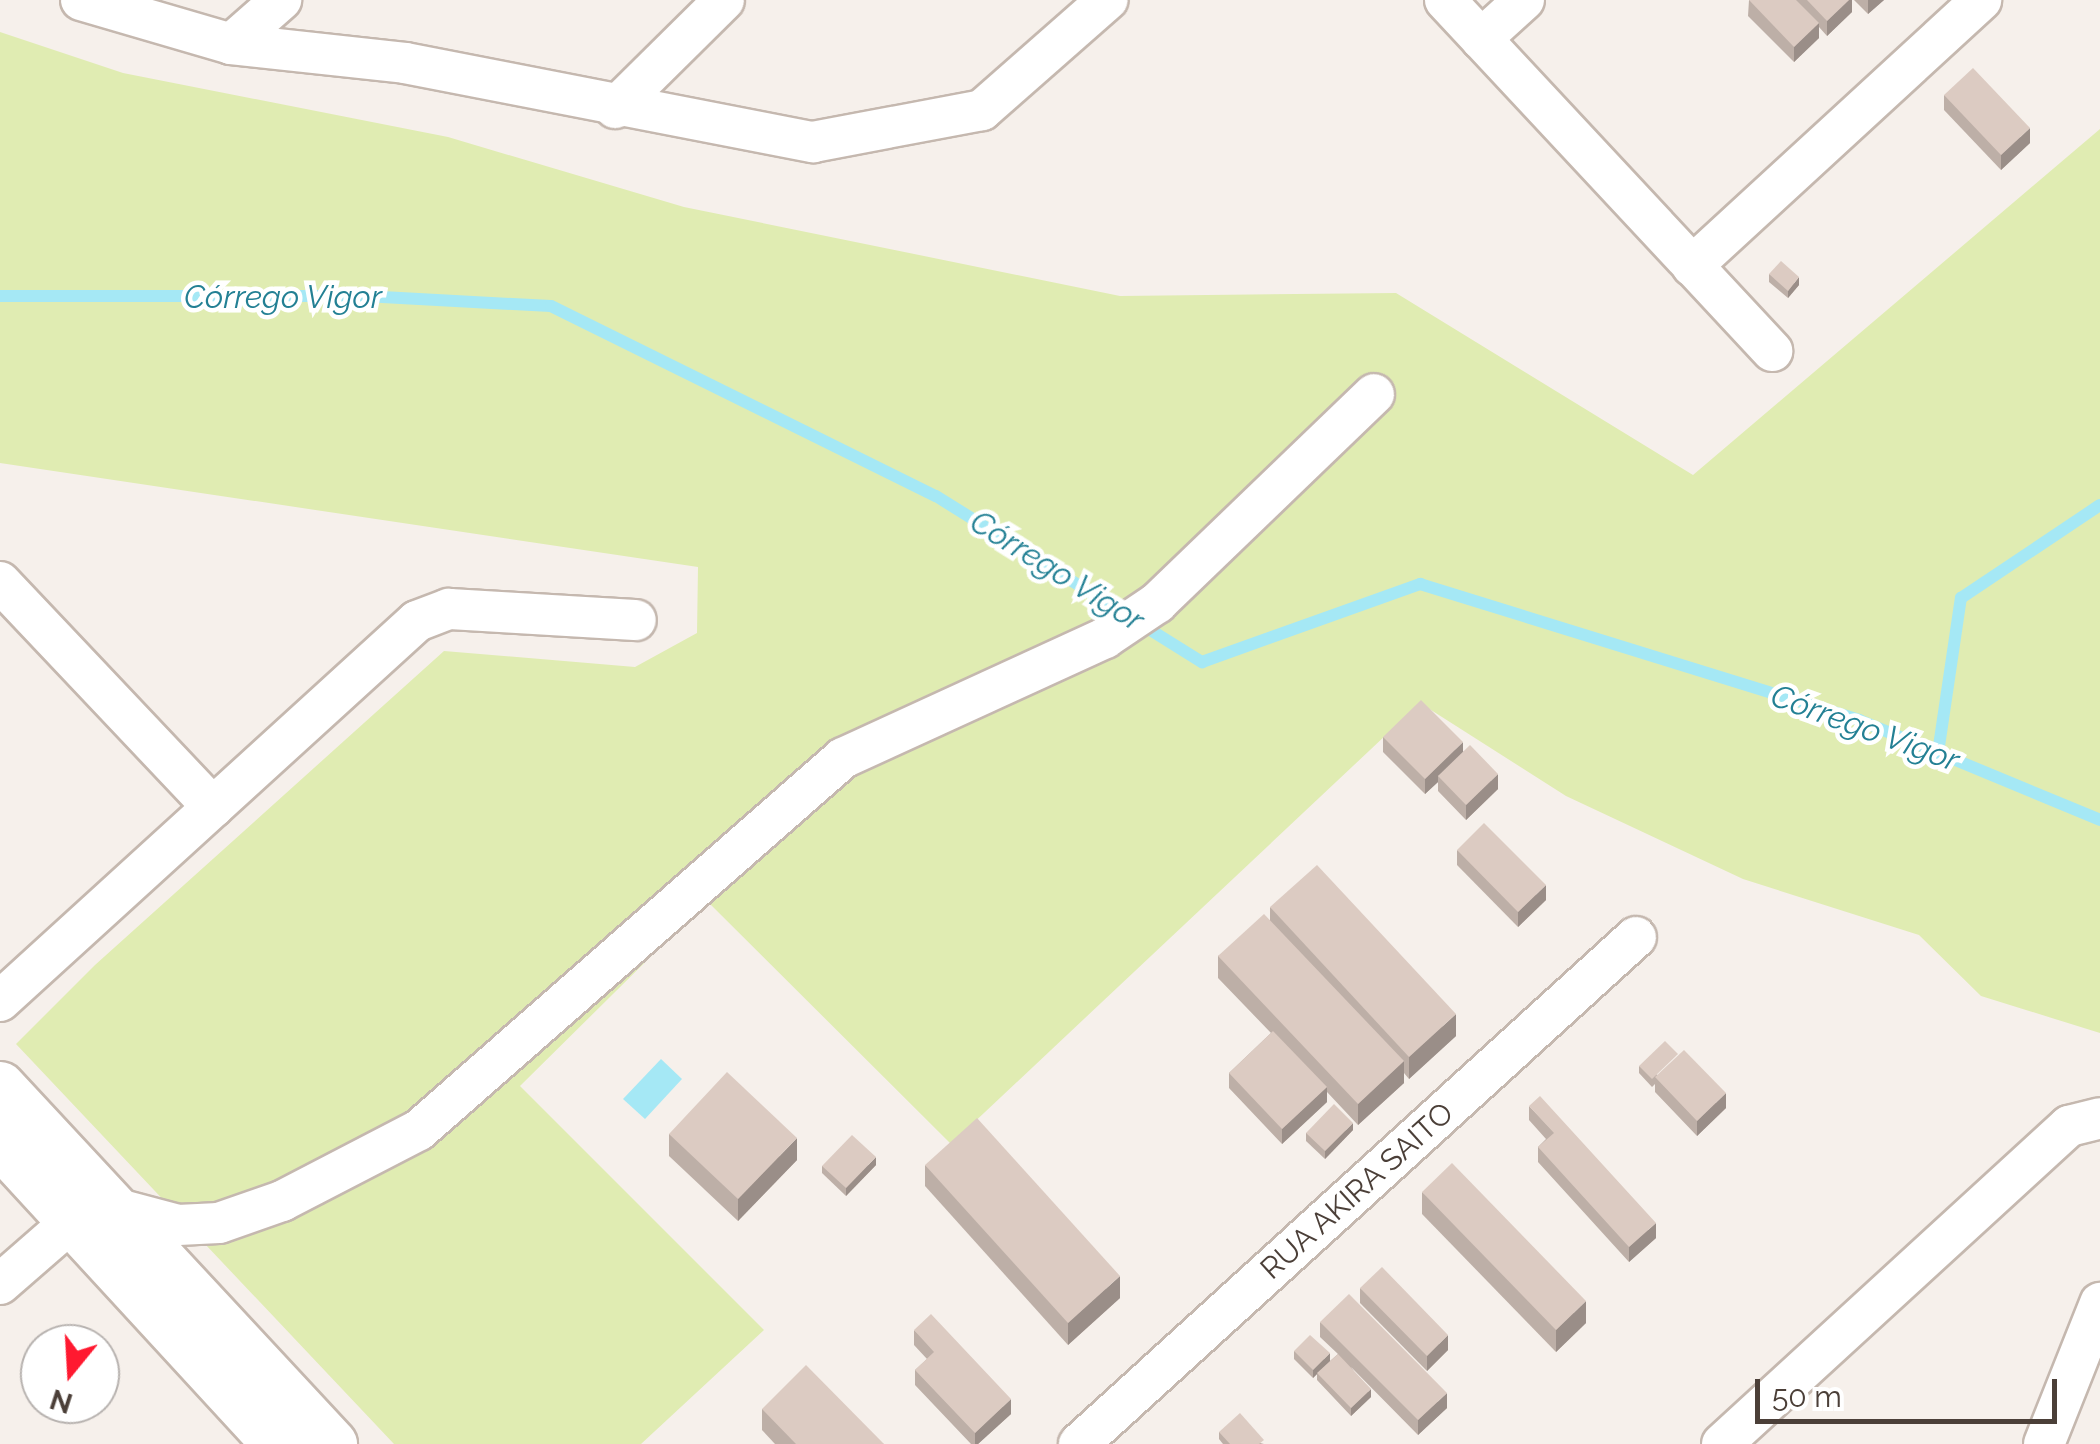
<!DOCTYPE html>
<meta charset="utf-8">
<style>
body{margin:0}
#map{position:relative;width:2100px;height:1444px;overflow:hidden;background:#f6f0eb;font-family:Raleway,sans-serif}
div>[style]{position:absolute}
[style*='--x']{left:calc(var(--x)*1px);top:calc(var(--y)*1px);width:calc(var(--w)*1px);rotate:calc(var(--a)*1deg)}
.green>*{inset:0;background:#e0ecb2}
.water>*{inset:0;background:#a5e8f5}
.stream>*{height:12px;margin:-6px;padding:0 6px;transform-origin:6px;border-radius:6px;background:#a5e8f5}
.roads{filter:drop-shadow(2px 0 #c5b8af) drop-shadow(-2px 0 #c5b8af) drop-shadow(0 2px #c5b8af) drop-shadow(0 -2px #c5b8af)}
.minor>*{height:40px;margin:-20px;padding:0 20px;transform-origin:20px;border-radius:20px;background:#fff}
.tertiary>*{height:50px;margin:-25px;padding:0 25px;transform-origin:25px;border-radius:25px;background:#fff}
.wall>*{inset:0;background:#bdafa7}
.shaded-wall>*{inset:0;background:#9a8e88}
.building>*{inset:0;background:#dccbc2}
span{translate:-50% -50%;white-space:nowrap;text-align:center;line-height:1.15;-webkit-text-stroke:9px #fff;paint-order:stroke}
.street-label{font-size:30px;color:#4b3f38}
.water-label{font-size:32px;color:#238094;font-style:italic}
.north{position:absolute;left:20px;top:1324px;width:100px;height:100px;box-sizing:border-box;background:#fff;border:2px solid #b7b2af;border-radius:50%;rotate:198deg;font-size:28px;font-weight:700;line-height:40px;text-align:center;color:#4b3f38}
.north::after{content:'';display:block;margin:auto;width:35px;height:45px;background:#ff1930;clip-path:polygon(50% 0,100% 100%,50% 72%,0 100%)}
.scale{position:absolute;left:1755px;top:1379px;width:302px;height:45px;box-sizing:border-box;border:5px solid #4b3f38;border-top:0;padding-left:12px;font-size:30px;line-height:35px;white-space:nowrap;color:#4b3f38;-webkit-text-stroke:8px #fff;paint-order:stroke}
</style>
<div id="map">
<div class="green">
<i style="clip-path:polygon(0 32px,123px 73px,448px 137px,684px 207px,1120px 296px,1396px 293px,1693px 475px,2100px 129px,2100px 1033px,1981px 996px,1919px 935px,1743px 879px,1566px 796px,1420px 703px,951px 1144px,707px 901px,520px 1086px,764px 1330px,641px 1444px,394px 1444px,16px 1044px,95px 965px,444px 651px,635px 667px,697px 633px,698px 567px,0 463px)"></i>
</div>
<div class="water">
<i style="clip-path:polygon(661px 1059px,682px 1079px,645px 1119px,623px 1099px)"></i>
</div>
<div class="stream">
<i style="--x:0;--y:296;--w:364;--a:0"></i>
<i style="--x:364;--y:296;--w:187;--a:3.1"></i>
<i style="--x:551;--y:306;--w:429;--a:26.3"></i>
<i style="--x:936;--y:496;--w:314;--a:32"></i>
<i style="--x:1202;--y:662;--w:232;--a:-19.7"></i>
<i style="--x:1420;--y:584;--w:460;--a:17.2"></i>
<i style="--x:1859;--y:720;--w:261;--a:22.5"></i>
<i style="--x:1938;--y:753;--w:157;--a:-81.6"></i>
<i style="--x:1961;--y:598;--w:167;--a:-33.8"></i>
</div>
<div class="roads">
<div class="minor">
<i style="--x:81;--y:0;--w:156;--a:16.3"></i>
<i style="--x:231;--y:44;--w:175;--a:6.2"></i>
<i style="--x:405;--y:63;--w:416;--a:11"></i>
<i style="--x:813;--y:142;--w:172;--a:-10.7"></i>
<i style="--x:982;--y:110;--w:167;--a:-41.3"></i>
<i style="--x:1445;--y:0;--w:480;--a:47"></i>
<i style="--x:1481;--y:39;--w:58;--a:-42.2"></i>
<i style="--x:231;--y:44;--w:67;--a:-41.3"></i>
<i style="--x:615;--y:108;--w:153;--a:-44.7"></i>
<i style="--x:1692;--y:266;--w:393;--a:-42.6"></i>
<i style="--x:0;--y:582;--w:310;--a:46.6"></i>
<i style="--x:0;--y:1001;--w:564;--a:-42.34"></i>
<i style="--x:417;--y:621;--w:34;--a:-21"></i>
<i style="--x:449;--y:609;--w:187;--a:3.4"></i>
<i style="--x:0;--y:1284;--w:93;--a:-41.1"></i>
<i style="--x:70;--y:1223;--w:41;--a:-24.7"></i>
<i style="--x:107;--y:1206;--w:73;--a:15"></i>
<i style="--x:178;--y:1225;--w:41;--a:-2.8"></i>
<i style="--x:219;--y:1223;--w:67;--a:-19.2"></i>
<i style="--x:282;--y:1201;--w:154;--a:-27.4"></i>
<i style="--x:419;--y:1130;--w:564;--a:-41.26"></i>
<i style="--x:843;--y:758;--w:288;--a:-24.6"></i>
<i style="--x:1105;--y:638;--w:63;--a:-33.9"></i>
<i style="--x:1157;--y:603;--w:301;--a:-43.9"></i>
<i style="--x:1079;--y:1444;--w:753;--a:-42.31"></i>
<i style="--x:1722;--y:1444;--w:471;--a:-42.5"></i>
<i style="--x:2069;--y:1126;--w:32;--a:-14"></i>
<i style="--x:2044;--y:1444;--w:152;--a:-68.3"></i>
</div>
<div class="tertiary">
<i style="--x:0;--y:1087;--w:488;--a:47.1"></i>
<i style="--x:0;--y:1142;--w:410;--a:47.4"></i>
</div>
</div>
<div class="wall">
<i style="clip-path:polygon(1852px 0,1852px 12px,1827px 36px,1819px 27px,1819px 38px,1794px 62px,1748px 16px,1749px 0)"></i>
<i style="clip-path:polygon(1854px 0,1884px 0,1868px 14px)"></i>
<i style="clip-path:polygon(1944px 95px,2030px 143px,2001px 170px,1944px 110px)"></i>
<i style="clip-path:polygon(1769px 274px,1799px 285px,1788px 298px,1769px 282px)"></i>
<i style="clip-path:polygon(1383px 737px,1463px 751px,1498px 789px,1466px 820px,1438px 791px,1438px 782px,1425px 794px,1383px 752px)"></i>
<i style="clip-path:polygon(1457px 850px,1546px 900px,1518px 927px,1457px 865px)"></i>
<i style="clip-path:polygon(1270px 907px,1456px 1036px,1409px 1079px,1404px 1073px,1404px 1083px,1358px 1125px,1327px 1092px,1327px 1102px,1282px 1144px,1229px 1088px,1229px 1073px,1271px 1033px,1218px 978px,1218px 956px,1270px 920px)"></i>
<i style="clip-path:polygon(1639px 1066px,1726px 1108px,1697px 1136px,1655px 1092px,1655px 1084px,1652px 1087px,1639px 1073px)"></i>
<i style="clip-path:polygon(1529px 1106px,1656px 1238px,1629px 1262px,1538px 1162px,1538px 1147px,1546px 1139px,1529px 1120px)"></i>
<i style="clip-path:polygon(1353px 1130px,1325px 1159px,1306px 1141px,1306px 1133px)"></i>
<i style="clip-path:polygon(669px 1134px,797px 1160px,738px 1221px,669px 1156px)"></i>
<i style="clip-path:polygon(876px 1165px,846px 1196px,822px 1173px,822px 1166px)"></i>
<i style="clip-path:polygon(925px 1165px,1120px 1298px,1068px 1345px,925px 1186px)"></i>
<i style="clip-path:polygon(1422px 1192px,1586px 1323px,1556px 1352px,1422px 1214px)"></i>
<i style="clip-path:polygon(1360px 1288px,1448px 1350px,1427px 1371px,1360px 1303px)"></i>
<i style="clip-path:polygon(1320px 1322px,1447px 1408px,1418px 1435px,1351px 1367px,1371px 1397px,1351px 1416px,1317px 1380px,1317px 1374px,1313px 1378px,1294px 1359px,1294px 1351px,1330px 1361px,1338px 1354px,1320px 1337px)"></i>
<i style="clip-path:polygon(914px 1330px,1011px 1414px,978px 1444px,971px 1444px,915px 1385px,915px 1370px,927px 1359px,914px 1345px)"></i>
<i style="clip-path:polygon(762px 1409px,884px 1444px,775px 1444px,762px 1430px)"></i>
<i style="clip-path:polygon(1219px 1432px,1264px 1444px,1223px 1444px,1219px 1439px)"></i>
</div>
<div class="shaded-wall">
<i style="clip-path:polygon(1849px 0,1852px 0,1852px 12px,1827px 36px,1827px 21px)"></i>
<i style="clip-path:polygon(1868px 0,1884px 0,1868px 14px)"></i>
<i style="clip-path:polygon(1819px 23px,1819px 38px,1794px 62px,1794px 47px)"></i>
<i style="clip-path:polygon(2030px 128px,2030px 143px,2001px 170px,2001px 155px)"></i>
<i style="clip-path:polygon(1799px 277px,1799px 285px,1788px 298px,1788px 291px)"></i>
<i style="clip-path:polygon(1463px 742px,1463px 757px,1438px 776px,1438px 782px,1425px 794px,1425px 779px)"></i>
<i style="clip-path:polygon(1498px 774px,1498px 789px,1466px 820px,1466px 805px)"></i>
<i style="clip-path:polygon(1546px 885px,1546px 900px,1518px 927px,1518px 912px)"></i>
<i style="clip-path:polygon(1456px 1014px,1456px 1036px,1409px 1079px,1409px 1057px)"></i>
<i style="clip-path:polygon(1404px 1061px,1404px 1083px,1358px 1125px,1358px 1104px)"></i>
<i style="clip-path:polygon(1327px 1087px,1327px 1102px,1282px 1144px,1282px 1129px)"></i>
<i style="clip-path:polygon(1726px 1093px,1726px 1108px,1697px 1136px,1697px 1121px)"></i>
<i style="clip-path:polygon(1353px 1123px,1353px 1130px,1325px 1159px,1325px 1151px)"></i>
<i style="clip-path:polygon(797px 1138px,797px 1160px,738px 1221px,738px 1199px)"></i>
<i style="clip-path:polygon(876px 1157px,876px 1165px,846px 1196px,846px 1188px)"></i>
<i style="clip-path:polygon(1656px 1223px,1656px 1238px,1629px 1262px,1629px 1247px)"></i>
<i style="clip-path:polygon(1120px 1276px,1120px 1298px,1068px 1345px,1068px 1323px)"></i>
<i style="clip-path:polygon(1586px 1301px,1586px 1323px,1556px 1352px,1556px 1330px)"></i>
<i style="clip-path:polygon(1448px 1335px,1448px 1350px,1427px 1371px,1427px 1356px)"></i>
<i style="clip-path:polygon(1330px 1353px,1330px 1361px,1313px 1378px,1313px 1370px)"></i>
<i style="clip-path:polygon(1371px 1389px,1371px 1397px,1351px 1416px,1351px 1408px)"></i>
<i style="clip-path:polygon(1447px 1393px,1447px 1408px,1418px 1435px,1418px 1420px)"></i>
<i style="clip-path:polygon(1011px 1399px,1011px 1414px,978px 1444px,975px 1444px,975px 1433px)"></i>
</div>
<div class="building">
<i style="clip-path:polygon(1749px 0,1796px 0,1819px 23px,1794px 47px)"></i>
<i style="clip-path:polygon(1807px 0,1849px 0,1827px 21px)"></i>
<i style="clip-path:polygon(1973px 68px,2030px 128px,2001px 155px,1944px 95px)"></i>
<i style="clip-path:polygon(1781px 261px,1799px 277px,1788px 291px,1769px 274px)"></i>
<i style="clip-path:polygon(1421px 700px,1463px 742px,1425px 779px,1383px 737px)"></i>
<i style="clip-path:polygon(1470px 745px,1498px 774px,1466px 805px,1438px 776px)"></i>
<i style="clip-path:polygon(1484px 823px,1546px 885px,1518px 912px,1457px 850px)"></i>
<i style="clip-path:polygon(1317px 865px,1456px 1014px,1409px 1057px,1270px 907px)"></i>
<i style="clip-path:polygon(1264px 914px,1404px 1061px,1358px 1104px,1218px 956px)"></i>
<i style="clip-path:polygon(1273px 1031px,1327px 1087px,1282px 1129px,1229px 1073px)"></i>
<i style="clip-path:polygon(1665px 1041px,1678px 1054px,1652px 1079px,1639px 1066px)"></i>
<i style="clip-path:polygon(1684px 1050px,1726px 1093px,1697px 1121px,1655px 1077px)"></i>
<i style="clip-path:polygon(727px 1072px,797px 1138px,738px 1199px,669px 1134px)"></i>
<i style="clip-path:polygon(1540px 1096px,1656px 1223px,1629px 1247px,1538px 1147px,1554px 1133px,1529px 1106px)"></i>
<i style="clip-path:polygon(1334px 1104px,1353px 1123px,1325px 1151px,1306px 1133px)"></i>
<i style="clip-path:polygon(977px 1118px,1120px 1276px,1068px 1323px,925px 1165px)"></i>
<i style="clip-path:polygon(852px 1135px,876px 1157px,846px 1188px,822px 1166px)"></i>
<i style="clip-path:polygon(1452px 1163px,1586px 1301px,1556px 1330px,1422px 1192px)"></i>
<i style="clip-path:polygon(1382px 1267px,1448px 1335px,1427px 1356px,1360px 1288px)"></i>
<i style="clip-path:polygon(1349px 1294px,1447px 1393px,1418px 1420px,1320px 1322px)"></i>
<i style="clip-path:polygon(931px 1314px,1011px 1399px,975px 1433px,915px 1370px,934px 1352px,914px 1330px)"></i>
<i style="clip-path:polygon(1310px 1335px,1330px 1353px,1313px 1370px,1294px 1351px)"></i>
<i style="clip-path:polygon(1338px 1354px,1371px 1389px,1351px 1408px,1317px 1373px)"></i>
<i style="clip-path:polygon(806px 1365px,884px 1444px,796px 1444px,762px 1409px)"></i>
<i style="clip-path:polygon(1240px 1413px,1264px 1440px,1259px 1444px,1230px 1444px,1219px 1432px)"></i>
</div>
<div class="street-label">
<span style="left:1357px;top:1191px;rotate:-42deg">RUA AKIRA SAITO</span>
</div>
<div class="water-label">
<span style="left:283px;top:297px">Córrego Vigor</span>
<span style="left:1057px;top:571px;rotate:32deg">Córrego Vigor</span>
<span style="left:1865px;top:728px;rotate:20deg">Córrego Vigor</span>
</div>
<div class="north">N</div>
<div class="scale">50 m</div>
</div>
